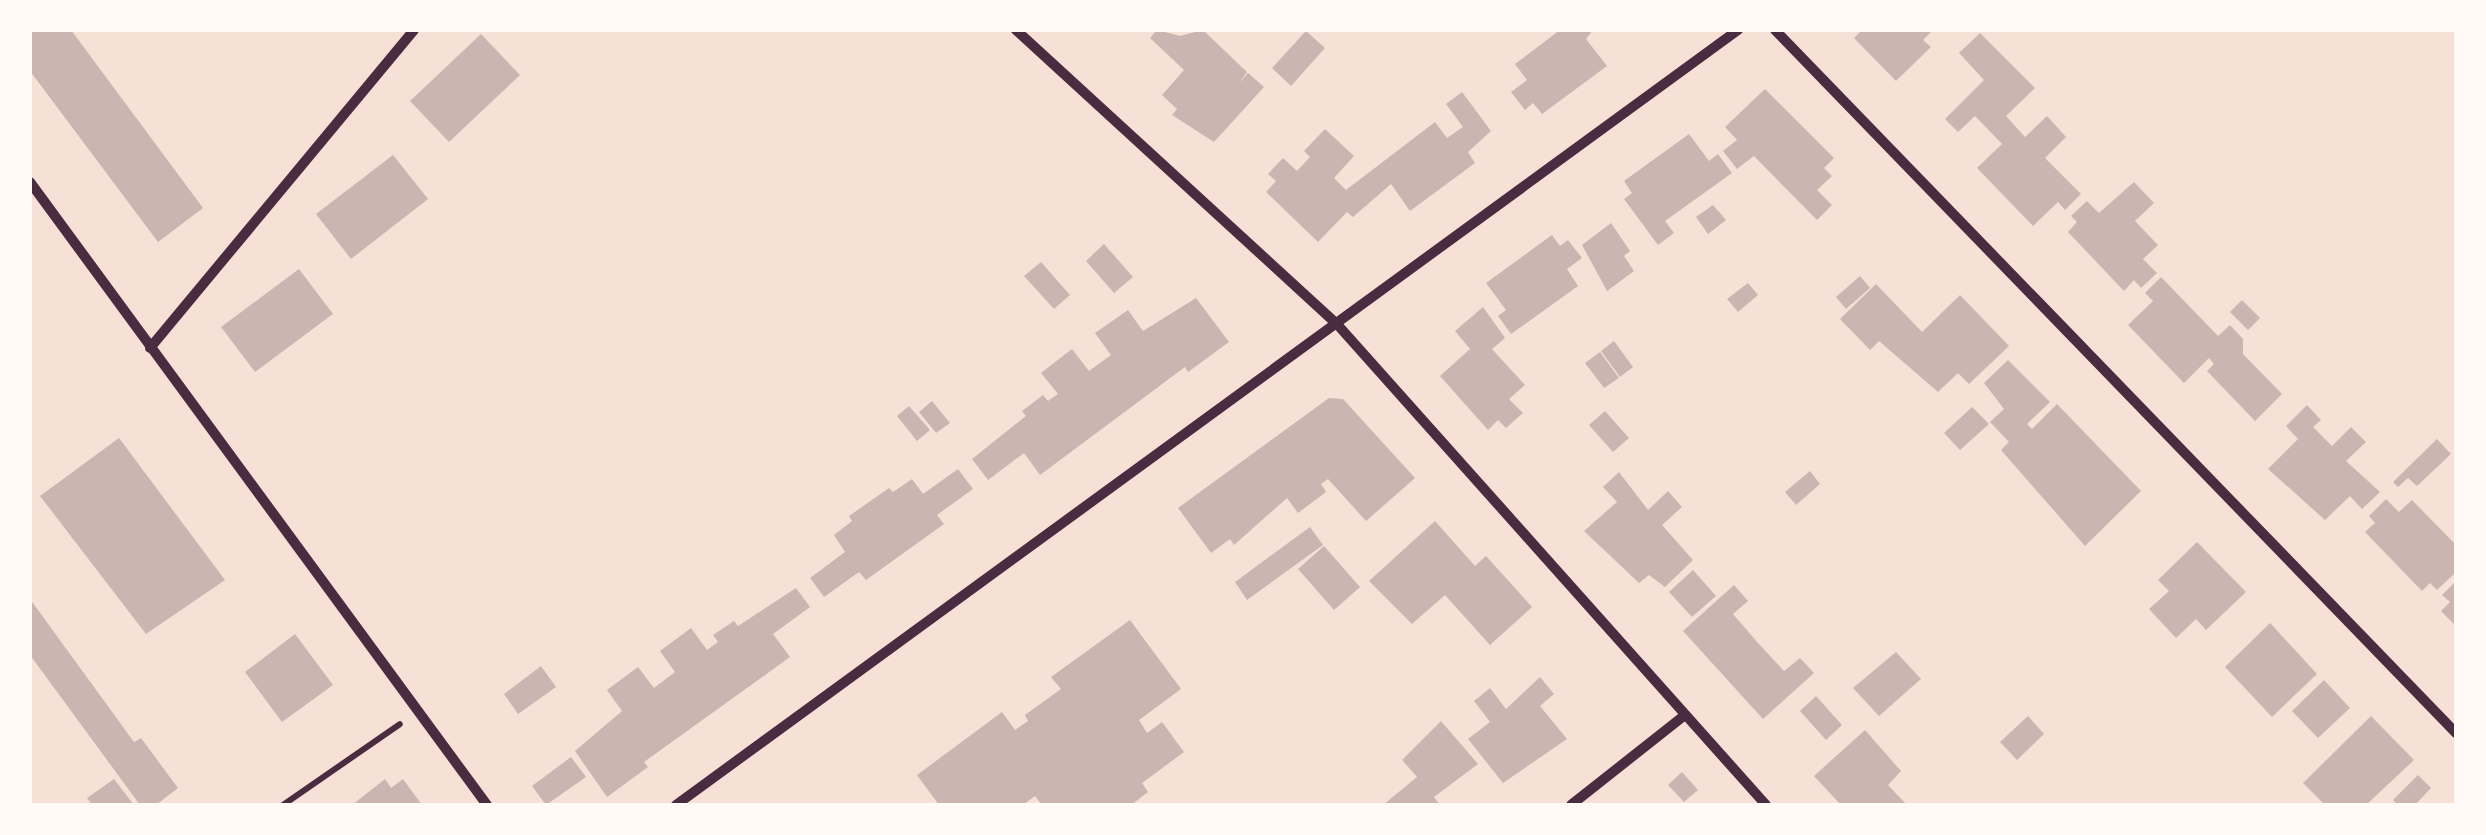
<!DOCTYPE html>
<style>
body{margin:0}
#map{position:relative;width:2486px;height:835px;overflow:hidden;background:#f7e1d7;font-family:Signika,sans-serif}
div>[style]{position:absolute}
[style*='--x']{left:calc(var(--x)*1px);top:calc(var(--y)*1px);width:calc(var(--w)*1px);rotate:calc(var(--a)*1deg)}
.building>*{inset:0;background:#ccb4b1}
.path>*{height:6px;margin:-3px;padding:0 3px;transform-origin:3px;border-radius:3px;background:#4a2c40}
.minor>*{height:10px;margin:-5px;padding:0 5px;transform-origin:5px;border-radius:5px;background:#4a2c40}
span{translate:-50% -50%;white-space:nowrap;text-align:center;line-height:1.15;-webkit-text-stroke:10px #fffaf5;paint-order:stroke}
.frame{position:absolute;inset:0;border:32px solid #fffaf5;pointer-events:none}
</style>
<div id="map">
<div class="building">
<i style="clip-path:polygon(30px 30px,71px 30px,203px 208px,158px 242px,30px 71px)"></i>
<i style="clip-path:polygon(1157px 30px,1180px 36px,1203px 30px,1247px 72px,1239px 83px,1248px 73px,1264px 87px,1214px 142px,1172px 115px,1177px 109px,1162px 95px,1184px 70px,1150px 38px)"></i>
<i style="clip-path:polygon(1560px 30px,1593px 30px,1586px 39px,1607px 66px,1542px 114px,1533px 103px,1525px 110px,1511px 92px,1527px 80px,1515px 64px)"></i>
<i style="clip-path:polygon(1862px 30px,1933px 30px,1923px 40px,1931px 47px,1896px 81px,1854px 38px)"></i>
<i style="clip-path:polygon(1306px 31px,1325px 48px,1291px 86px,1272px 68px)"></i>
<i style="clip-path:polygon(1980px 33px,2035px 88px,2006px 116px,2025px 137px,2047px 116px,2066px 137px,2045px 158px,2081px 194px,2065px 210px,2058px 202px,2033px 226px,1977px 168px,2002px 144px,1975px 116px,1958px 132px,1945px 119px,1984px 80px,1959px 53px)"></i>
<i style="clip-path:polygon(481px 34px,520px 75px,449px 142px,410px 101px)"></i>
<i style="clip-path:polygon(1765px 89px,1834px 158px,1824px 168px,1832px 176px,1817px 190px,1832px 205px,1817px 220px,1754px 156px,1737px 169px,1723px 151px,1737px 140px,1725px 127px)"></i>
<i style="clip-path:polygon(1462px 92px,1491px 131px,1468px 152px,1475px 163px,1410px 211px,1391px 184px,1353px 217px,1347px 212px,1318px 242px,1266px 192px,1276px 181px,1268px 174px,1283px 158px,1297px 171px,1310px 157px,1304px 151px,1325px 129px,1354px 156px,1334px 178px,1346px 190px,1435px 122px,1447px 138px,1463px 127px,1446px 104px)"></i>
<i style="clip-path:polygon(1689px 134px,1709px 161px,1718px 154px,1732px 173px,1665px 221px,1674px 233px,1658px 245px,1624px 199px,1632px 193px,1624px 181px)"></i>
<i style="clip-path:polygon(393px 155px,428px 199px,351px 259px,316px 214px)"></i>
<i style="clip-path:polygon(2134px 182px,2154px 203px,2135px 221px,2158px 245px,2143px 259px,2157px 273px,2141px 288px,2134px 280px,2124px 291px,2068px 232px,2077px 222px,2071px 216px,2087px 201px,2099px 213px)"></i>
<i style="clip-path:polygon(1713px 205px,1726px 220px,1708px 234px,1696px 217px)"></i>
<i style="clip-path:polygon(1611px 223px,1630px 251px,1624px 256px,1634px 271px,1607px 291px,1582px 245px)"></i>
<i style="clip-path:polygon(1552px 235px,1560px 246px,1568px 240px,1582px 258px,1567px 269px,1578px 286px,1511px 334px,1498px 316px,1506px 310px,1486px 283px)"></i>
<i style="clip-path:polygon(1104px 244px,1133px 277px,1114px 293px,1086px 261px)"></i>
<i style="clip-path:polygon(1041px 262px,1070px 295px,1054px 309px,1024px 276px)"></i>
<i style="clip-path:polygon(299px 269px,333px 314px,255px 372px,221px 327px)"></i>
<i style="clip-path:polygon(1860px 276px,1870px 288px,1846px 309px,1836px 297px)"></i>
<i style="clip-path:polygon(2161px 277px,2218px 336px,2230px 325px,2243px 339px,2243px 354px,2282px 394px,2255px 421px,2207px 371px,2214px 364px,2209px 358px,2184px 383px,2128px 325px,2153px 301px,2145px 293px)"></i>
<i style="clip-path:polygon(1748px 283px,1758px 295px,1738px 312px,1727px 299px)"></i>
<i style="clip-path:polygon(1876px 284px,1922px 332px,1960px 295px,2009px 346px,1969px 384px,1958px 373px,1938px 392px,1879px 341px,1870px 350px,1840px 319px)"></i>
<i style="clip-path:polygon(1196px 298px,1229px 342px,1188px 372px,1185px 367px,1040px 475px,1024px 453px,988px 480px,972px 459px,1026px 416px,1022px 411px,1043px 395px,1048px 401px,1058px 394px,1041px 373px,1072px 349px,1089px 371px,1111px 355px,1095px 333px,1128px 310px,1143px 331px)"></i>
<i style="clip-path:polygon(2242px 300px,2260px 318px,2248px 330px,2230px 312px)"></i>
<i style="clip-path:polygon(1483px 307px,1505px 338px,1492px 349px,1525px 385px,1509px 399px,1523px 413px,1506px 428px,1498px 420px,1488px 430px,1440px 376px,1470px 349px,1455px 331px)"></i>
<i style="clip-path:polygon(1614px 341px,1633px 367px,1620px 377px,1601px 351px)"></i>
<i style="clip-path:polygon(1600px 352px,1619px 378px,1604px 388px,1585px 363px)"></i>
<i style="clip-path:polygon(2008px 360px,2050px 402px,2027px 424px,2032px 429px,2057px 404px,2141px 491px,2085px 546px,2001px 450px,2009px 442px,1990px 422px,2004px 409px,1984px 383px)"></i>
<i style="clip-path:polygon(1329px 398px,1343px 399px,1415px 478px,1366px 521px,1328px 479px,1321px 484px,1326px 492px,1298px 513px,1287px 498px,1234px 545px,1230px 539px,1211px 553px,1178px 508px)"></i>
<i style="clip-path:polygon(932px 401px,950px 423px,936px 433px,919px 412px)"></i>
<i style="clip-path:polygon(2307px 405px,2321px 420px,2313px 427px,2332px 446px,2351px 427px,2366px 442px,2346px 461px,2380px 492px,2362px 509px,2350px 496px,2325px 520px,2268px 469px,2298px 439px,2286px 426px)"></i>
<i style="clip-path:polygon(909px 406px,930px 430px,917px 441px,897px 416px)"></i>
<i style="clip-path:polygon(1972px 407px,1989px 424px,1960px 450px,1944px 433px)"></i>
<i style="clip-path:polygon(1605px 411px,1629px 438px,1613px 452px,1589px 425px)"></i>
<i style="clip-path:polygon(119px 438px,225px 580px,146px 634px,40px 496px)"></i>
<i style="clip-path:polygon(2437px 439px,2451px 454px,2417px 486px,2408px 478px,2398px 487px,2393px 482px)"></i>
<i style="clip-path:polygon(958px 469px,973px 489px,937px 515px,944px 524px,866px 580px,859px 572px,824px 597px,810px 578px,845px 552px,834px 535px,852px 521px,849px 516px,889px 488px,893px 492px,912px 479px,923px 494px)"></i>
<i style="clip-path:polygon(1810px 471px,1820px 484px,1796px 505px,1785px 492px)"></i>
<i style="clip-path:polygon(1619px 472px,1648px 510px,1668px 491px,1682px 507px,1662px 525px,1693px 560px,1665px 587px,1649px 575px,1639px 583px,1584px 531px,1617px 502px,1603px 487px)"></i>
<i style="clip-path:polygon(2386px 499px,2399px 512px,2412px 500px,2456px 545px,2455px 573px,2437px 590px,2430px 583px,2422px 591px,2365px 532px,2375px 523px,2369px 516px)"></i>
<i style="clip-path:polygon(1435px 521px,1475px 566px,1486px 556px,1532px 607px,1490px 645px,1445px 595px,1412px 624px,1369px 581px)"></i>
<i style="clip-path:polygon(1310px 527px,1323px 545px,1247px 600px,1235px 582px)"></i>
<i style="clip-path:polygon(2197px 542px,2246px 592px,2206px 630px,2196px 619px,2176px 638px,2149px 609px,2169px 591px,2158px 580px)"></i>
<i style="clip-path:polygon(1324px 546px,1360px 587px,1334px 610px,1298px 569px)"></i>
<i style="clip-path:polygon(1693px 570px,1716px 596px,1692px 617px,1669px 592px)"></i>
<i style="clip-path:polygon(2456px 581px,2456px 626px,2441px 611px,2450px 602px,2442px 595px)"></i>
<i style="clip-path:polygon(1734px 585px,1748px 601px,1733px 614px,1758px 643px,1784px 671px,1800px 658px,1814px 673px,1763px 719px,1683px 631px)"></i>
<i style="clip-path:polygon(796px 588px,810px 607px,773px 634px,790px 657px,644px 762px,648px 767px,607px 797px,575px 751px,622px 711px,607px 690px,638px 667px,654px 688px,675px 672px,660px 651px,691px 628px,707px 650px,718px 642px,713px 635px,734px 621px,738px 626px)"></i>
<i style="clip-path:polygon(30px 599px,134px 742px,141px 738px,178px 788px,156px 805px,140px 805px,30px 655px)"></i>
<i style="clip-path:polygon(1130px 620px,1181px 689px,1139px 720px,1147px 733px,1162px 722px,1184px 752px,1142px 783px,1148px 792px,1131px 805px,1042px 805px,1035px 796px,1023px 805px,939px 805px,917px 775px,1002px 712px,1015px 730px,1028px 721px,1025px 715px,1061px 689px,1051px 677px)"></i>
<i style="clip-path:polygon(2270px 623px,2317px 674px,2272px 717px,2225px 667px)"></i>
<i style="clip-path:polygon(295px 634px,333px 685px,282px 722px,245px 672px)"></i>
<i style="clip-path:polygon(1896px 652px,1921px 679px,1879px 716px,1853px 688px)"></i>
<i style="clip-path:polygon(541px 666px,556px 687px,518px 714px,504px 694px)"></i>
<i style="clip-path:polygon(1540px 677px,1554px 694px,1540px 706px,1567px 739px,1503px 783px,1468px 739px,1490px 722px,1474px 701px,1490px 688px,1506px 709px)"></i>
<i style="clip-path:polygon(2324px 680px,2350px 708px,2318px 738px,2292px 711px)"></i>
<i style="clip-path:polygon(1816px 696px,1842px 725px,1826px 740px,1800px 711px)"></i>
<i style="clip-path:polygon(2028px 716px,2044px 734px,2017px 760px,2000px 742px)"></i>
<i style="clip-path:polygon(2371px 716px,2414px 760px,2366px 805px,2325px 805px,2303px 783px)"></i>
<i style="clip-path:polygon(1441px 721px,1478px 764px,1434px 797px,1440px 805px,1383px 805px,1417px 777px,1402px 760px)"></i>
<i style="clip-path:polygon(1865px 730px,1901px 771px,1888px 785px,1907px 805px,1841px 805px,1814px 776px)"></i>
<i style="clip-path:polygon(571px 757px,586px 777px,546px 805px,532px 786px)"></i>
<i style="clip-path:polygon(1682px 772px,1698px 790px,1684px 802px,1668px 785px)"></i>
<i style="clip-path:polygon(2418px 775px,2431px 788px,2415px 805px,2398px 805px,2393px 800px)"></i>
<i style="clip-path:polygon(114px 779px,134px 805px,92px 805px,87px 798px)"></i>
<i style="clip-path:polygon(385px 779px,391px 788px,403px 779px,422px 805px,352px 805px)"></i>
</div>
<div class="path">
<i style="--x:283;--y:805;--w:142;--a:-34.7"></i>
</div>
<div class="minor">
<i style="--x:1016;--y:30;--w:434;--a:42.5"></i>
<i style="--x:1336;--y:323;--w:646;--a:48.26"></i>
<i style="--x:1775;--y:30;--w:979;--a:45.91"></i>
<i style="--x:30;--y:182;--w:773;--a:53.74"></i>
<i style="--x:150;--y:348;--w:413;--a:-50.3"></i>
<i style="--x:676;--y:805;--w:1315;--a:-36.12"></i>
<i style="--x:1571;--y:805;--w:145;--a:-38.3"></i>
</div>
<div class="frame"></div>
</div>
